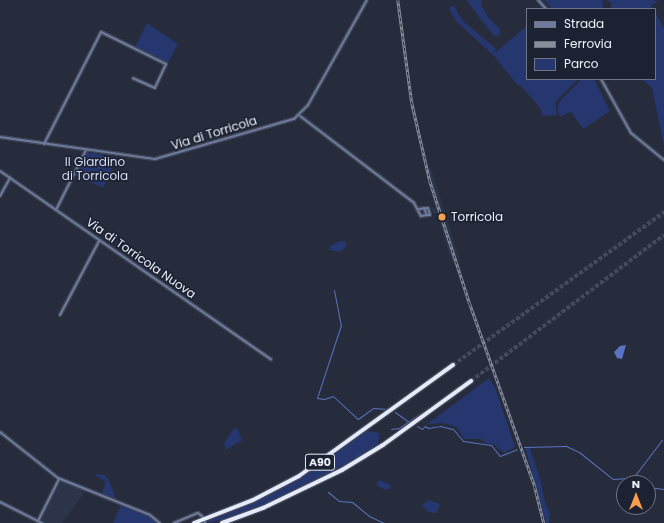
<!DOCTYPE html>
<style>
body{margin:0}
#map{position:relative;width:664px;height:523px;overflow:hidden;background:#262c3c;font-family:Poppins,sans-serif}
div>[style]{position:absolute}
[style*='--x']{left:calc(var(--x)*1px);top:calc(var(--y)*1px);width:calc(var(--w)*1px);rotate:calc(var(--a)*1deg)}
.built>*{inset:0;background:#2c344a}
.green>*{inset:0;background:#26366e}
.water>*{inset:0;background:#5b73c4}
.stream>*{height:1px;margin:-0.5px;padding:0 0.5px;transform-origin:0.5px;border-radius:0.5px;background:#5b73c4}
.motorway-tunnel>*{height:4px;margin-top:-2px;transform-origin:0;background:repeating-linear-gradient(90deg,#444a59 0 4px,transparent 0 6px)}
.roads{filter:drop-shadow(1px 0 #424857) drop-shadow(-1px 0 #424857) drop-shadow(0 1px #424857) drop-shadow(0 -1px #424857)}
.minor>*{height:2px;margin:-1px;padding:0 1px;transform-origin:1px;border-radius:1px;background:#6e7b9f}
.tertiary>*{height:2px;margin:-1px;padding:0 1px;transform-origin:1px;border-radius:1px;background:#6e7b9f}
.motorway>*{height:4px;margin:-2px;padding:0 2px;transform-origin:2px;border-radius:2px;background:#e5ebfd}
.rail>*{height:2.5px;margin-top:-1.25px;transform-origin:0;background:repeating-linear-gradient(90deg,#1d2232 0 3px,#8a8f9c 0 6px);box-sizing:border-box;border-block:1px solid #8a8f9c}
.dots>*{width:11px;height:11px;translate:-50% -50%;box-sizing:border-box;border:2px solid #1d2232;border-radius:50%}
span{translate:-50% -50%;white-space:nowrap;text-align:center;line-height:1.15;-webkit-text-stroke:3px #1d2232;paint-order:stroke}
.shield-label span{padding:1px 3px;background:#1d2232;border:1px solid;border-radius:3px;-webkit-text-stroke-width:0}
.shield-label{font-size:11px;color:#edf1fc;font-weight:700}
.street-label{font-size:12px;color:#edf1fc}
.park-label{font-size:12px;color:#d5ddf3}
.poi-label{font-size:12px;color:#edf1fc}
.left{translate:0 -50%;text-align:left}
.legend{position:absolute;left:526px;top:8px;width:130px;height:72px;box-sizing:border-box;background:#1d2232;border:1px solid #707583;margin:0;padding:5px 7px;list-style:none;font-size:12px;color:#edf1fc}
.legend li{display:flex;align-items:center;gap:8px;height:20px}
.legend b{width:20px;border:1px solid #707583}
.north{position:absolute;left:616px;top:475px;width:40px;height:40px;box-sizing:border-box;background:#1d2232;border:1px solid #707583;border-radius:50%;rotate:0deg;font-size:11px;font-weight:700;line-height:16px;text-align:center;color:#edf1fc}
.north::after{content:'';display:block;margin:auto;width:14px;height:18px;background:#fa9f4f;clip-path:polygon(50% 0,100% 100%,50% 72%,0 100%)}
</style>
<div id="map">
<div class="built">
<i style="clip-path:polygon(431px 168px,460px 261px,452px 263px,437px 213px,433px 214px,431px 208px,435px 207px,425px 169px)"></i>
<i style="clip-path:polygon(60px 480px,86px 490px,62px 523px,45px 523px,39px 519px)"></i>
</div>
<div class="green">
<i style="clip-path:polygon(466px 0,482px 0,481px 5px,488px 17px,500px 29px,500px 35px,494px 36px)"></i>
<i style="clip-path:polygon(544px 0,602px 0,604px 9px,552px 9px)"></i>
<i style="clip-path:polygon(607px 0,653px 0,658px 2px,651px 5px,653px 9px,611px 9px,611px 3px)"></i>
<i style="clip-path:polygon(450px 6px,454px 6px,462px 20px,495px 48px,496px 52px,527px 26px,527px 79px,578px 79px,555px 102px,557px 115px,542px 116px,541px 109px,521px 86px,518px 86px,494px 56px,456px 21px,450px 11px)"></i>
<i style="clip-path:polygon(655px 12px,664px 28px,664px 146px,652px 88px,642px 79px,655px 79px)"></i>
<i style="clip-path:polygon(147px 23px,178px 44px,168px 63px,135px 47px)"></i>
<i style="clip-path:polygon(582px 79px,594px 79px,610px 111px,583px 129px,571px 112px,560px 117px,557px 107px,560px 101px)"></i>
<i style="clip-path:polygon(87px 152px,117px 158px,103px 188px,75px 175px)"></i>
<i style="clip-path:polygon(340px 241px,346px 242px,346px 247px,340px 252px,329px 250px,330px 246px)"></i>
<i style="clip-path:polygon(489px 378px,495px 387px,515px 447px,504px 453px,493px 444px,485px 443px,481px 439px,464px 439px,457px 427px,443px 423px,427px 424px)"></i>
<i style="clip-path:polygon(234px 428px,237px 428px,242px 440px,226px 450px,224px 443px)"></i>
<i style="clip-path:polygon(367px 431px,380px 433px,378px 444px,349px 464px,248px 512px,209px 523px,208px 521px,243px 507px,293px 482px)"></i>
<i style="clip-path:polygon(525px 448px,530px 448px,541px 482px,545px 503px,550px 513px,549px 523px,546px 523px)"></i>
<i style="clip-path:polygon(96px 474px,104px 475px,108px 478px,116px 499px,102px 493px,106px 482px,96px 476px)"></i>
<i style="clip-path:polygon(379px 480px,391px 485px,390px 489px,386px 490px,376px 485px)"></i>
<i style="clip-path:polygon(428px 500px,440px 504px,437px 513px,428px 512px,422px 505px)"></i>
<i style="clip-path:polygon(121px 505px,151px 516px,159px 523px,113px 523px)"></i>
</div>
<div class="water">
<i style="clip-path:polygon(626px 345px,622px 359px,617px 358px,614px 352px,620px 346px)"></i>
</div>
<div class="stream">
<i style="--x:334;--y:290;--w:36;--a:79"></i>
<i style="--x:341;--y:325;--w:77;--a:108.2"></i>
<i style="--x:317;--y:398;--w:7;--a:8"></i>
<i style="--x:324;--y:399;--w:9;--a:-18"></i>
<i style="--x:333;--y:396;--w:34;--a:43"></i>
<i style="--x:358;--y:419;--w:19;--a:-36"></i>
<i style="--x:373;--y:408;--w:15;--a:4"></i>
<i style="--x:395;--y:412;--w:19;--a:36"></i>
<i style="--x:417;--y:426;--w:6;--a:31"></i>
<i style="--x:422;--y:429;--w:4;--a:-45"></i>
<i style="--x:425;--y:426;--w:4;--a:34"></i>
<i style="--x:428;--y:428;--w:12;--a:-9"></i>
<i style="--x:440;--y:426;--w:13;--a:13"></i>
<i style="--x:453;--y:429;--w:16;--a:50"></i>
<i style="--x:463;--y:441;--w:28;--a:8"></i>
<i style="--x:491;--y:445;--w:14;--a:51"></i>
<i style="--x:500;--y:456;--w:18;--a:-22"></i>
<i style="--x:391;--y:429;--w:8;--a:-7"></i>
<i style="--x:399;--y:428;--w:59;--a:-34"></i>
<i style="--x:524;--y:447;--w:42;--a:-1.4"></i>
<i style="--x:566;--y:446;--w:14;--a:25"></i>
<i style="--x:579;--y:452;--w:43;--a:38.5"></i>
<i style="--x:613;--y:479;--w:17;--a:-3"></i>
<i style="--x:630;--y:478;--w:7;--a:34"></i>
<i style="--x:636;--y:482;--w:6;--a:-18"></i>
<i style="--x:642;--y:480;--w:3;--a:72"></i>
<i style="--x:633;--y:478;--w:48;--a:-52.7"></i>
<i style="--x:648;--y:487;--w:16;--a:7"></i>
<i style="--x:328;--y:492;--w:14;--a:39"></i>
<i style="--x:339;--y:501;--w:13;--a:4"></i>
<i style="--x:352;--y:502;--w:22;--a:39"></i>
<i style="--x:369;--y:516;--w:17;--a:25"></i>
</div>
<div class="motorway-tunnel">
<i style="--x:453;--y:365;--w:261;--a:-35.9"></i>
<i style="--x:471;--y:381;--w:242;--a:-37.1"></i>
</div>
<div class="roads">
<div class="minor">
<i style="--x:538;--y:0;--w:12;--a:48"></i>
<i style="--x:601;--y:79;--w:62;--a:60.9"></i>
<i style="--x:631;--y:133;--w:43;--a:39.3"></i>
<i style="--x:300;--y:116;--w:143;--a:37.3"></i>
<i style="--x:414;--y:203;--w:15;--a:62"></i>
<i style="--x:421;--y:216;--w:6;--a:-9"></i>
<i style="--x:44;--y:144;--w:126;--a:-63"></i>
<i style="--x:101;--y:32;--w:72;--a:26.2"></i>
<i style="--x:166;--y:64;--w:26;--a:115"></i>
<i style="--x:155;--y:88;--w:24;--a:-156"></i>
<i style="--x:0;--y:171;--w:330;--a:34.8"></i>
<i style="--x:0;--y:196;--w:21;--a:-61"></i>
<i style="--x:424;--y:208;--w:8;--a:67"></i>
<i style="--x:419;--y:209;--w:9;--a:-6"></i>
<i style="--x:428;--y:208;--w:7;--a:74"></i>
<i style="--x:430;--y:215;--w:3;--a:180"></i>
<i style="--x:56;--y:210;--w:67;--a:-63.4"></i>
<i style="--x:60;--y:315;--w:84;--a:-62.2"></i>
<i style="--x:0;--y:432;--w:74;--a:38.4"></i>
<i style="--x:58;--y:478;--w:99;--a:21.9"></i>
<i style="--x:150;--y:515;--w:13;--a:39"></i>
<i style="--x:0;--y:502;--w:47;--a:26.6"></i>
<i style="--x:38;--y:521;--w:47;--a:-63.4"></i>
<i style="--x:205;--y:522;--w:1;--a:90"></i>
<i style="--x:174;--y:523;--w:26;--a:-23"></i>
<i style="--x:198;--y:513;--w:6;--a:39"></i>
</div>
<div class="tertiary">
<i style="--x:0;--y:137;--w:157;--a:8.1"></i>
<i style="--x:155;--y:159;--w:145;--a:-16.1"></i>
<i style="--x:294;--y:119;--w:20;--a:-45"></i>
<i style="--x:308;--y:105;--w:120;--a:-60.7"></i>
</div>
<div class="motorway">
<i style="--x:194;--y:523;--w:63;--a:-21.3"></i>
<i style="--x:253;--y:500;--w:52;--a:-27.6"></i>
<i style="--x:299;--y:476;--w:190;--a:-35.8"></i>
<i style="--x:222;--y:523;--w:44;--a:-20.1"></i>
<i style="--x:263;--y:508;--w:88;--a:-25.7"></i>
<i style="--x:342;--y:470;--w:48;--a:-31.4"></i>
<i style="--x:383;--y:445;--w:109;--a:-36"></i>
</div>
</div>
<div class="rail">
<i style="--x:398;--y:0;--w:104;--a:82.3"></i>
<i style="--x:412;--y:103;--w:80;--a:77"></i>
<i style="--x:430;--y:181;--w:129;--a:72"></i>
<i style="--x:470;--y:304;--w:194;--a:70.4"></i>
<i style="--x:535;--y:487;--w:37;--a:76"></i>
</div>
<div class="dots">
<i style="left:442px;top:217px;background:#fa9f4f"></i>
</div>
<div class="shield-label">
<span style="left:320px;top:462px">A90</span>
</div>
<div class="street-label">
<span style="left:214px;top:133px;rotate:-17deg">Via di Torricola</span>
<span style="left:141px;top:258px;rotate:35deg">Via di Torricola Nuova</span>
</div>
<div class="park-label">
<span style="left:95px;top:169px">Il Giardino<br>di Torricola</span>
</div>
<div class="poi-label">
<span class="left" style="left:451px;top:217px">Torricola</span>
</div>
<ul class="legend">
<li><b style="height:5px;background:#6e7b9f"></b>Strada</li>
<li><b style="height:5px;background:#8a8f9c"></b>Ferrovia</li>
<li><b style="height:11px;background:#26366e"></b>Parco</li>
</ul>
<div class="north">N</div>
</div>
